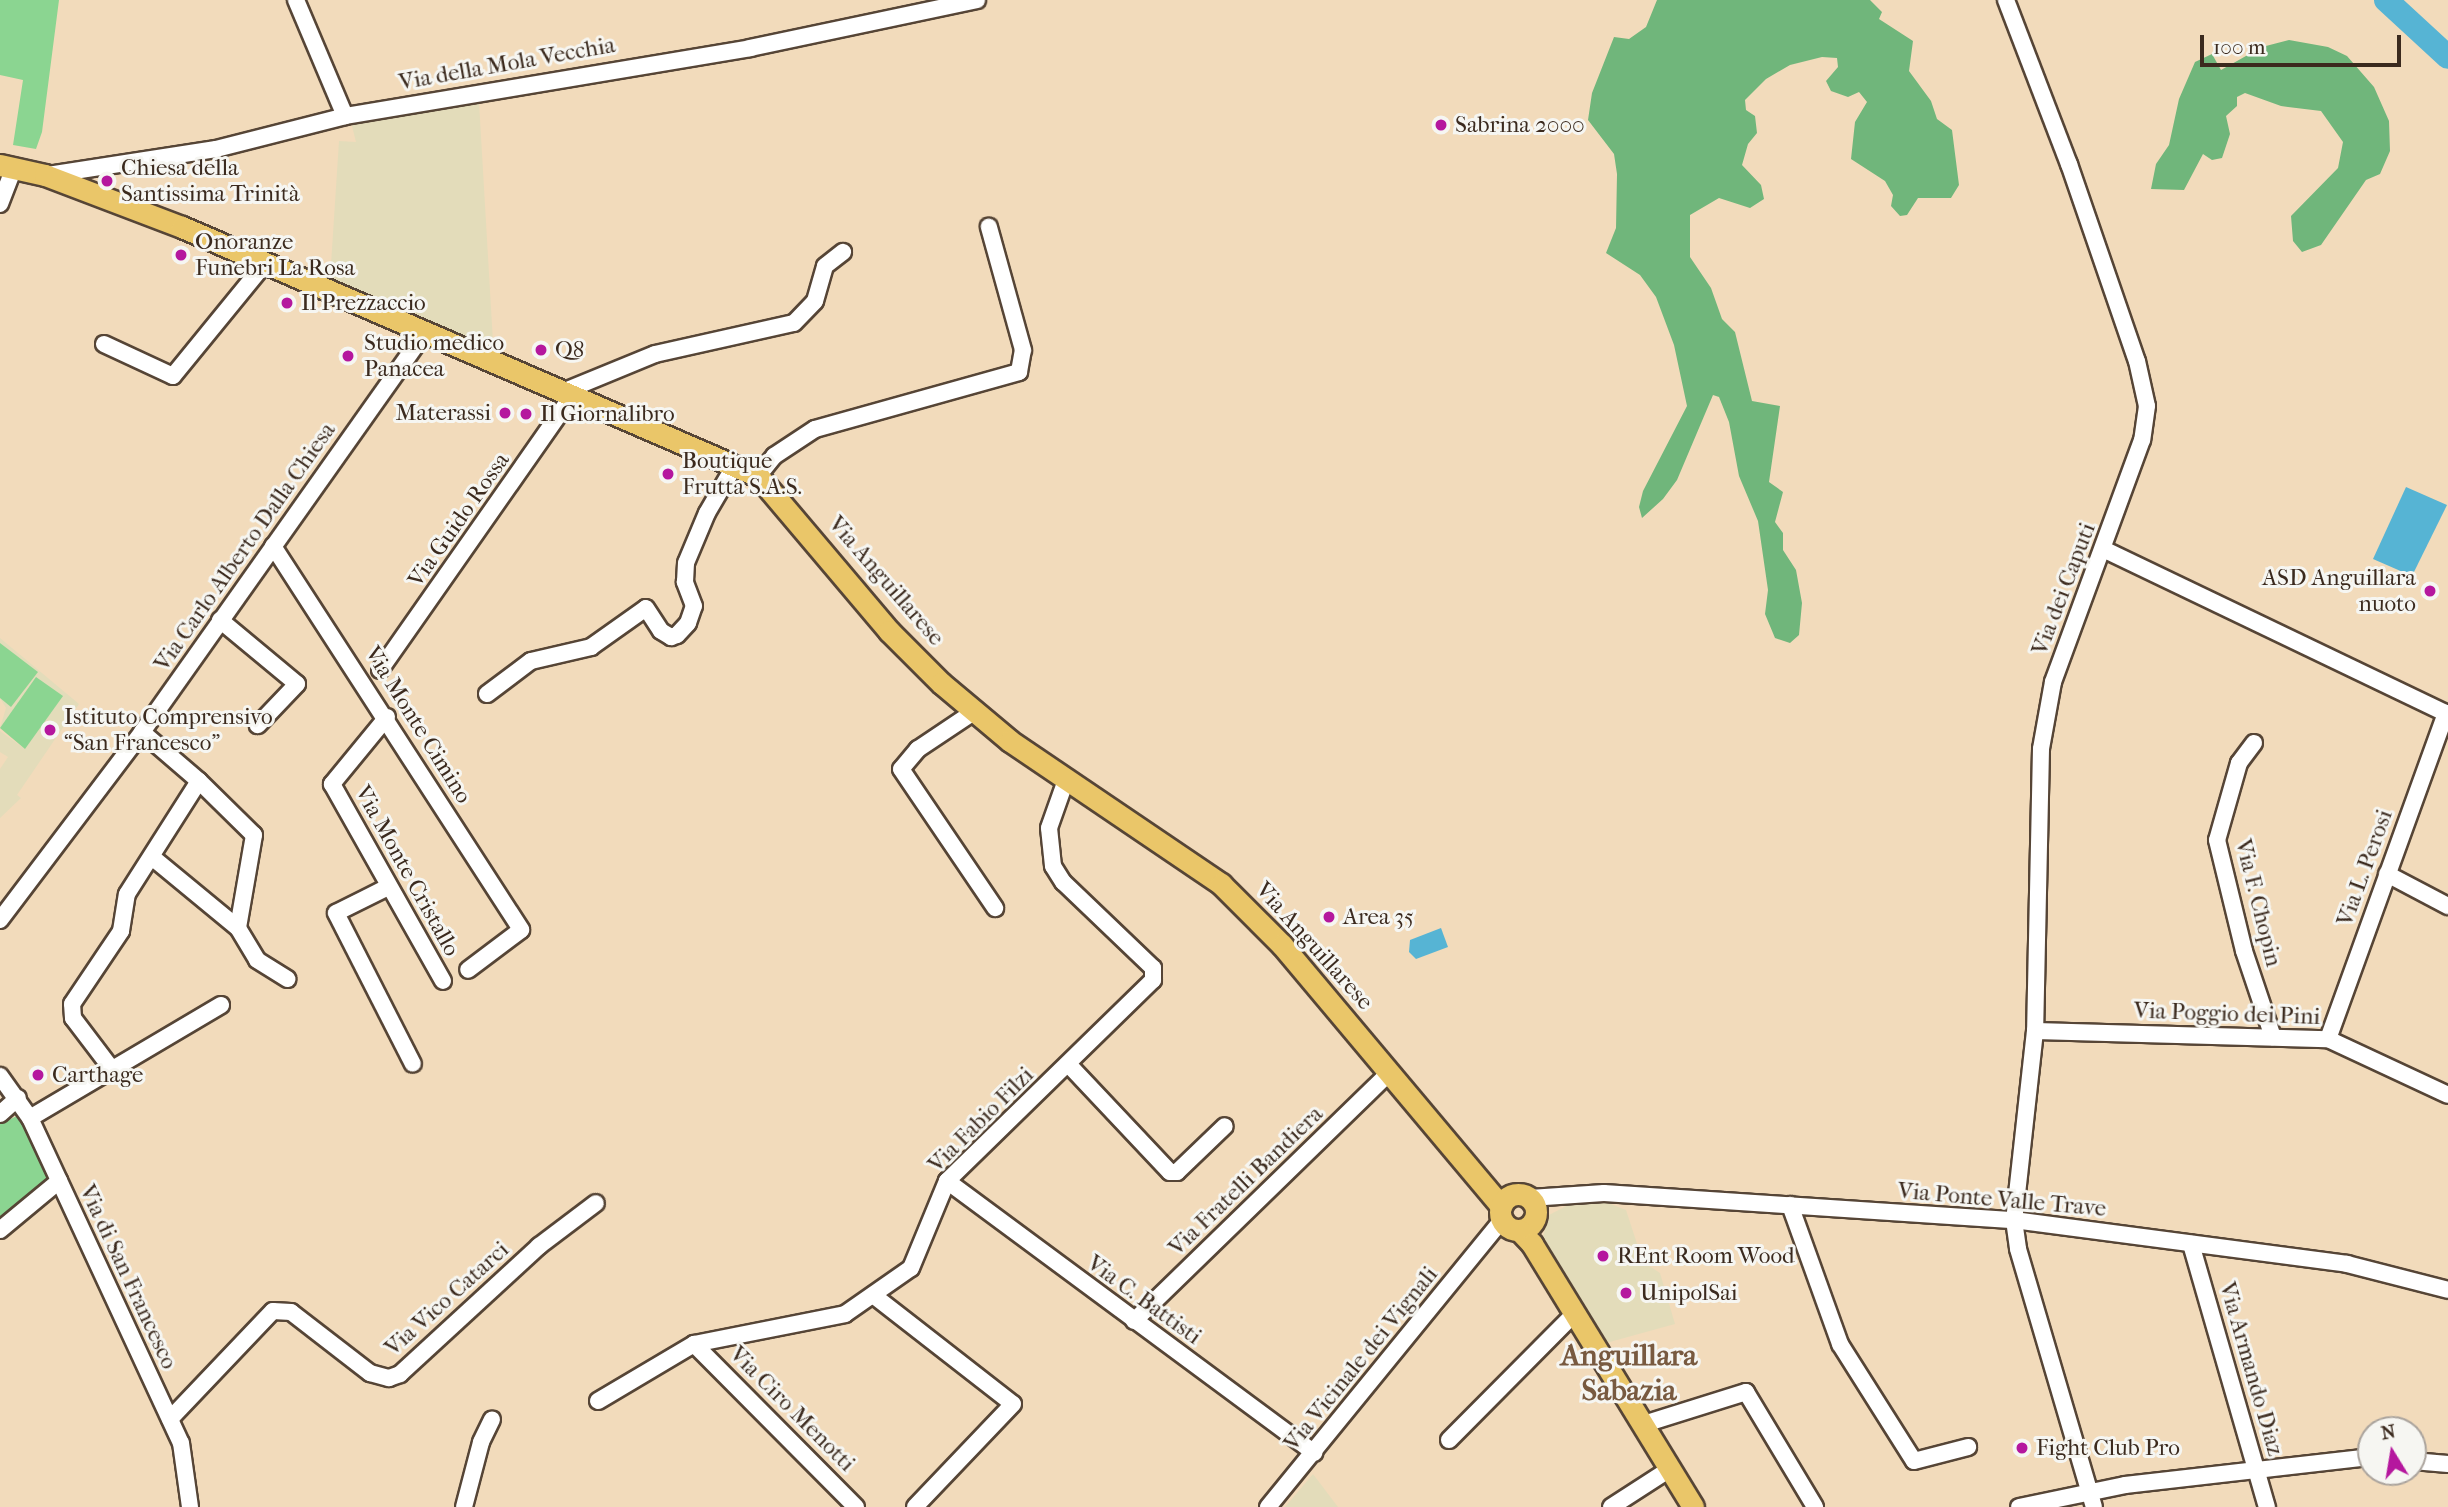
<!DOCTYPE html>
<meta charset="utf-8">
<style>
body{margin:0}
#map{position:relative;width:2448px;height:1507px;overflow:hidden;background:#f2dbbb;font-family:"IM FELL French Canon",serif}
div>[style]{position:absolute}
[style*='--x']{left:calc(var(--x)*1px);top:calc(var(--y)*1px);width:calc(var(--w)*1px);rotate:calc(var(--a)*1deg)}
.built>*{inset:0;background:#e3dcba}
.green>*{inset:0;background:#8bd591}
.forest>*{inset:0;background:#70b67b}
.water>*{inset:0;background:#56b4d4}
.river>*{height:24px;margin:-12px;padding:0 12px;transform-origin:12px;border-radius:12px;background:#56b4d4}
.roads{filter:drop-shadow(2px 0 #564536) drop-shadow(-2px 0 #564536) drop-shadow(0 2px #564536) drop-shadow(0 -2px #564536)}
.minor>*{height:16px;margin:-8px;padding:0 8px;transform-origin:8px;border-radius:8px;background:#fff}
.major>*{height:21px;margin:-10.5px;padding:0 10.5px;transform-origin:10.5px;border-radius:10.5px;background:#eac669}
.major>.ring{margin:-10.5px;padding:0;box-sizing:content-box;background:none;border:21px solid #eac669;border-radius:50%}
.dots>*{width:19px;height:19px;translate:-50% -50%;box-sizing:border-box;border:4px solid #f6f6f2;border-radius:50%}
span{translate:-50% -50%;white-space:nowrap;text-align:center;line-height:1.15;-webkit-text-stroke:6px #f6f6f2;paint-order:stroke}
.street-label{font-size:23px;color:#3b2a1e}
.poi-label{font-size:23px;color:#3b2a1e}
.left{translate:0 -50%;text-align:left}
.right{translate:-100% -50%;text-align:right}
.district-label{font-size:30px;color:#785a40;font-weight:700}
.north{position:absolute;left:2357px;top:1416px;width:70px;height:70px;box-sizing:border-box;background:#f6f6f2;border:2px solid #aba49d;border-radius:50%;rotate:349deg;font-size:19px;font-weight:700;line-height:28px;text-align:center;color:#3b2a1e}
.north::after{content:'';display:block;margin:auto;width:24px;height:32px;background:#b5179e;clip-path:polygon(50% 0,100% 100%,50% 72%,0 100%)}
.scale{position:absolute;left:2200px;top:35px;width:201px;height:32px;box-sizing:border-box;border:4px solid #3b2a1e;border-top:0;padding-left:9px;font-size:21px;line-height:24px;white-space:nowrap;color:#3b2a1e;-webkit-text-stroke:5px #f6f6f2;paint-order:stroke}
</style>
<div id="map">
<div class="built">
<i style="clip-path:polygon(479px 102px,493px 342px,482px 348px,330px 280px,339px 141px,356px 142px,351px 122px)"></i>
<i style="clip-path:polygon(0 638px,79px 704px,17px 795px,21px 798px,0 818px,0 769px,8px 757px,0 752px,0 731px,25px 749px,36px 677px,0 728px,6px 708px,0 698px,11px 706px,38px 672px,0 643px)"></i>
<i style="clip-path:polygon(1572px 1203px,1608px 1203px,1626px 1210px,1643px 1262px,1660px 1273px,1675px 1324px,1606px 1343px,1555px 1266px,1543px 1237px,1549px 1215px)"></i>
<i style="clip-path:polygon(1313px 1474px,1338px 1507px,1285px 1507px)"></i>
</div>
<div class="green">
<i style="clip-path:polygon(0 0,59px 0,42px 132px,36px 149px,13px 145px,23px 80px,0 75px)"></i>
<i style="clip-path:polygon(0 643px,38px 672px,11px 707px,0 698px)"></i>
<i style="clip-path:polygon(36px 677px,63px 696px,25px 749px,0 728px)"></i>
<i style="clip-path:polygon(19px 1115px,50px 1182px,0 1224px,0 1124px)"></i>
</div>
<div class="forest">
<i style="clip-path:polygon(1657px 0,1870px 0,1882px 12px,1879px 19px,1913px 41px,1909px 71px,1931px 101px,1937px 119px,1952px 130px,1959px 185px,1951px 198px,1918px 198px,1907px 215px,1900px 216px,1891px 206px,1893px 195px,1885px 181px,1851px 159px,1855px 122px,1867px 102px,1859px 92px,1848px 97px,1831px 91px,1826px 81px,1838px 67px,1837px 58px,1822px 57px,1790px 65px,1766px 79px,1745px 100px,1746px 110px,1755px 116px,1757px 133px,1748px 144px,1742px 165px,1761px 185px,1764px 199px,1750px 208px,1719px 198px,1690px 215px,1690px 257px,1711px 288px,1722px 319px,1735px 332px,1752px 401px,1780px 406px,1769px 482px,1783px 492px,1775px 522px,1783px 533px,1783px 550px,1796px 570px,1802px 603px,1799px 635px,1790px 643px,1775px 638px,1765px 614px,1768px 590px,1758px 521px,1739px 476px,1729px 422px,1719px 397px,1713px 395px,1677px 480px,1663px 499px,1642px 518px,1639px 507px,1643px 491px,1687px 406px,1674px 345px,1656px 297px,1640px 275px,1606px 253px,1616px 228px,1617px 174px,1614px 154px,1588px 120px,1592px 93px,1614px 37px,1629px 39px,1646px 27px)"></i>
<i style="clip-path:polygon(2289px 40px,2328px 47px,2347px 56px,2374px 87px,2389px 121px,2390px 151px,2380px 174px,2366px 180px,2321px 245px,2302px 252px,2293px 241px,2291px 216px,2338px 168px,2343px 142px,2321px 111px,2281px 106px,2245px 93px,2237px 97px,2237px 106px,2226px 116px,2230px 134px,2222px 158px,2212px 160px,2203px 154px,2184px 190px,2151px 189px,2156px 164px,2169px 145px,2179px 99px,2195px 62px,2212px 54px,2221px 70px,2262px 47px)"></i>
</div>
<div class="water">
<i style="clip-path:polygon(2406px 487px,2447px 505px,2412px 576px,2373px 559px)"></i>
<i style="clip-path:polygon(1441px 928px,1448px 947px,1416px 959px,1409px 952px,1410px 940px)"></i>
</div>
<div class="river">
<i style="--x:2386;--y:0;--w:84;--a:42.6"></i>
</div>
<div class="roads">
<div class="minor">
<i style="--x:296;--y:0;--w:126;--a:67.1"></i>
<i style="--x:2006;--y:0;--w:176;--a:69"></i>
<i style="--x:2069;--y:164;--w:208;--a:71"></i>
<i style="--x:2137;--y:361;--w:46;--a:77.5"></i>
<i style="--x:2147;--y:406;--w:34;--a:98"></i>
<i style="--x:2142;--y:440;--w:258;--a:110.2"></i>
<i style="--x:2053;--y:682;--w:68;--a:100.2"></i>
<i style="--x:2041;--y:749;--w:282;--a:91.2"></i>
<i style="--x:2035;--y:1031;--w:190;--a:96.3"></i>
<i style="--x:2014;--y:1220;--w:29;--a:82"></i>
<i style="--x:2018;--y:1249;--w:269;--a:73.6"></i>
<i style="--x:48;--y:175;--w:170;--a:-8.8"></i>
<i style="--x:216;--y:149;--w:133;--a:-14.3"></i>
<i style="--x:345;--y:116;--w:411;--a:-9.5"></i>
<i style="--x:750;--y:48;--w:232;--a:-11.9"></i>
<i style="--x:0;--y:204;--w:39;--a:-69"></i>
<i style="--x:104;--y:344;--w:76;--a:24.9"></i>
<i style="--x:173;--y:376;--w:147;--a:-50.8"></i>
<i style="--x:565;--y:391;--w:97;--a:-22.3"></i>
<i style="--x:655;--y:354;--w:142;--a:-12.6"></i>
<i style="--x:794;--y:323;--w:30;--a:-46"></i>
<i style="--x:815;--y:301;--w:36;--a:-74"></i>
<i style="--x:825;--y:266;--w:23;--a:-38"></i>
<i style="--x:758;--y:476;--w:26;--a:-51"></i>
<i style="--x:774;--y:456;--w:49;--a:-33.4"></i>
<i style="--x:815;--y:429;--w:212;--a:-15.6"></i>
<i style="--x:1019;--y:372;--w:22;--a:-80"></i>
<i style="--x:1023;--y:350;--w:128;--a:-105.5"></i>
<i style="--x:273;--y:546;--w:457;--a:57.1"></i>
<i style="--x:521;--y:930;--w:66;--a:143"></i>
<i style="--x:2103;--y:549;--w:382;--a:25.6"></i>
<i style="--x:220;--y:620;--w:100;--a:39.7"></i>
<i style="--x:297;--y:684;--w:57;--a:133.6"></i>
<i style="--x:380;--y:670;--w:337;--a:-55"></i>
<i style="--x:487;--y:694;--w:55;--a:-36.9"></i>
<i style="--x:531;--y:661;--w:62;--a:-13.1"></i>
<i style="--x:591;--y:647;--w:67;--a:-35.3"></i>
<i style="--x:646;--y:608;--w:27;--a:57"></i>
<i style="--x:661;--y:631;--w:12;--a:31"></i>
<i style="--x:671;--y:637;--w:6;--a:-18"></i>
<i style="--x:677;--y:635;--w:16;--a:-47"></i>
<i style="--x:688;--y:623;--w:18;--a:-71"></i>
<i style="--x:694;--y:606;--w:26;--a:-111"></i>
<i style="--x:685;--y:582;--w:19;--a:-87"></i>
<i style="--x:686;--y:563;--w:54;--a:-67.2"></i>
<i style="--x:707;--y:513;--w:56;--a:-59.7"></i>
<i style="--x:975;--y:711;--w:69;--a:146.3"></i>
<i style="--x:918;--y:749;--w:26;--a:130"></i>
<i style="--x:901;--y:769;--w:168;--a:55.9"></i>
<i style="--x:387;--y:717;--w:87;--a:129.4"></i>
<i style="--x:332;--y:784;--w:226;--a:60.6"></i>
<i style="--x:142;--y:732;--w:75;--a:40.7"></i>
<i style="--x:2254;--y:743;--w:25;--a:127"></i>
<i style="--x:2239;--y:763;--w:80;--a:105.9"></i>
<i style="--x:2217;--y:840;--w:114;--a:76.3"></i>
<i style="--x:2244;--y:951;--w:91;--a:71.4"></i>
<i style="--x:2387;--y:874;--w:69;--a:27.7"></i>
<i style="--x:388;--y:887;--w:58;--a:153.4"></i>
<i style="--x:336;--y:913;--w:169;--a:63"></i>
<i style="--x:0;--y:920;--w:236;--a:-52.9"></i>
<i style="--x:142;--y:732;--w:489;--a:-54.7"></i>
<i style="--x:238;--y:928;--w:37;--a:59"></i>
<i style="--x:257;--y:960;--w:36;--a:32"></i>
<i style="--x:2035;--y:1031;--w:293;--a:1.6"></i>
<i style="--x:2328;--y:1039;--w:132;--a:25"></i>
<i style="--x:2328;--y:1039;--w:347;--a:-70.1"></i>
<i style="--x:1069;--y:1065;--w:147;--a:46.7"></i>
<i style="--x:1170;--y:1172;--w:7;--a:0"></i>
<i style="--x:1177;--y:1172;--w:66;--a:-43.8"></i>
<i style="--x:111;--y:1068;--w:63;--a:-127.2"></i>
<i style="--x:73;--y:1018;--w:14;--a:-94"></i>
<i style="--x:72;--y:1004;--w:88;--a:-56.1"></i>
<i style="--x:121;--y:931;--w:37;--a:-81"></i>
<i style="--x:127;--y:894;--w:134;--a:-57.5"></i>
<i style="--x:199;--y:781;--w:77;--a:44.5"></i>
<i style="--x:254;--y:835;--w:94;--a:99.8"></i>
<i style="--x:238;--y:928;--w:110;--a:-140.5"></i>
<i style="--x:0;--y:1076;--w:52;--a:54.5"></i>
<i style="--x:30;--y:1118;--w:358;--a:65.1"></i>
<i style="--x:181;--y:1443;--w:65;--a:82"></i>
<i style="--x:0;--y:1114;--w:24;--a:-42"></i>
<i style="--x:30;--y:1118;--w:222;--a:-30.6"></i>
<i style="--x:947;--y:1181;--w:457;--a:36.5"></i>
<i style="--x:1530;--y:1198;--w:74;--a:-3.9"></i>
<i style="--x:1604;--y:1193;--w:411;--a:3.8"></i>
<i style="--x:2014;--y:1220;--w:336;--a:7.5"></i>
<i style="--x:2347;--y:1264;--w:104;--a:14.4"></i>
<i style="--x:1790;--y:1205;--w:148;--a:70.2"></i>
<i style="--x:1840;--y:1344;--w:138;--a:57.7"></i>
<i style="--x:1914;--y:1461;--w:56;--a:-14.5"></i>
<i style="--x:0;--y:1230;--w:77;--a:-39.7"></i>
<i style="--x:2191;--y:1244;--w:274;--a:73.9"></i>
<i style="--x:873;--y:1295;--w:177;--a:37.9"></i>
<i style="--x:1013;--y:1404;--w:142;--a:133.6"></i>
<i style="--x:1134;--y:1321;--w:356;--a:-44.2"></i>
<i style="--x:694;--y:1344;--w:230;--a:45.2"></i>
<i style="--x:598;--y:1401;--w:112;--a:-30.7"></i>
<i style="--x:694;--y:1344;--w:154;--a:-11.2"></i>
<i style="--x:845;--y:1314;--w:80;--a:-34.9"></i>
<i style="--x:911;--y:1268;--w:94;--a:-67.5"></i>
<i style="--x:947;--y:1181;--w:288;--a:-44.3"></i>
<i style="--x:1153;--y:980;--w:12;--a:-90"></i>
<i style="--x:1153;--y:968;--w:124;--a:-136.3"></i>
<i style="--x:1063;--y:882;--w:19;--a:-122"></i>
<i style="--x:1053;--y:866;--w:38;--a:-96"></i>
<i style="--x:1049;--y:828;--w:51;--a:-70.5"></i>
<i style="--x:170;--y:1419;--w:149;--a:-46.4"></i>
<i style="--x:273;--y:1311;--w:18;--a:3"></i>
<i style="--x:291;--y:1312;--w:100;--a:37.7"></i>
<i style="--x:370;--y:1373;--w:20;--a:15"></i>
<i style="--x:389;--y:1378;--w:12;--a:-20"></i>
<i style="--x:400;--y:1374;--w:189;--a:-42.6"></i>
<i style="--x:539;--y:1246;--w:71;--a:-37"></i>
<i style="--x:1644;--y:1424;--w:107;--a:-17.4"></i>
<i style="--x:1746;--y:1392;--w:134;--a:59"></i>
<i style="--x:1449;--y:1440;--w:177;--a:-45.2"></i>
<i style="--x:2413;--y:1461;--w:35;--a:5"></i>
<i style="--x:464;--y:1507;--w:67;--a:-75.3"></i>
<i style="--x:481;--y:1442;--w:25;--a:-64"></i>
<i style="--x:1268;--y:1507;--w:370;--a:-50.8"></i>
<i style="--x:1611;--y:1507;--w:70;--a:-32.8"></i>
<i style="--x:2019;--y:1507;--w:108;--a:-11.7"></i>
<i style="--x:2125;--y:1485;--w:248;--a:-6.5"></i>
</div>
<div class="major">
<i style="--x:0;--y:165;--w:46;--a:12.5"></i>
<i style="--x:45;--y:175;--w:147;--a:20.8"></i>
<i style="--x:182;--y:227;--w:628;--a:23.38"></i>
<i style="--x:758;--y:476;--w:203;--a:49.8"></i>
<i style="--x:889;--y:631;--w:74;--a:45"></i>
<i style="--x:941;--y:683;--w:90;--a:40"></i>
<i style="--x:1010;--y:741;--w:255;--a:34.1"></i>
<i style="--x:1221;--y:884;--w:86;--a:45"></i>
<i style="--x:1282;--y:945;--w:341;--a:50"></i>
<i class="ring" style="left:1500px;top:1194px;width:15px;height:15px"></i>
<i style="--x:1520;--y:1231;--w:18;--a:47"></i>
<i style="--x:1532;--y:1244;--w:308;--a:58.5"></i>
</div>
</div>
<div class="dots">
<i style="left:1441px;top:125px;background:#b5179e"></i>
<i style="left:107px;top:181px;background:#b5179e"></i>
<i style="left:181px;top:255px;background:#b5179e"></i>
<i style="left:287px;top:303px;background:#b5179e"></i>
<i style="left:541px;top:350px;background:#b5179e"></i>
<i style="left:348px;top:356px;background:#b5179e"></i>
<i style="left:505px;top:413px;background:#b5179e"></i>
<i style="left:526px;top:414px;background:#b5179e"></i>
<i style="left:668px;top:474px;background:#b5179e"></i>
<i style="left:2430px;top:591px;background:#b5179e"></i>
<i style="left:50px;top:730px;background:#b5179e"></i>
<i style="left:1329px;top:917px;background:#b5179e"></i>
<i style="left:38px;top:1075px;background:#b5179e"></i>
<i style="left:1603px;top:1256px;background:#b5179e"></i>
<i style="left:1626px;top:1293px;background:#b5179e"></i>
<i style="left:2022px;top:1448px;background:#b5179e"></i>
</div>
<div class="street-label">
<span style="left:507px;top:64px;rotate:-10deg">Via della Mola Vecchia</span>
<span style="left:459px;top:520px;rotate:-55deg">Via Guido Rossa</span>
<span style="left:245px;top:547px;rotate:-55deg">Via Carlo Alberto Dalla Chiesa</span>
<span style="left:886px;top:581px;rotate:49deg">Via Anguillarese</span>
<span style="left:2064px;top:589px;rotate:-69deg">Via dei Caputi</span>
<span style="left:418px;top:725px;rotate:58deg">Via Monte Cimino</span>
<span style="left:2365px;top:868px;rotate:-70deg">Via L. Perosi</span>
<span style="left:407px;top:871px;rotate:61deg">Via Monte Cristallo</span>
<span style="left:2258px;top:903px;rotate:76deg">Via F. Chopin</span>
<span style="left:1314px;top:946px;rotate:48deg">Via Anguillarese</span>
<span style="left:2227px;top:1014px;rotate:2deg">Via Poggio dei Pini</span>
<span style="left:981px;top:1120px;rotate:-45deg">Via Fabio Filzi</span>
<span style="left:1246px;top:1181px;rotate:-44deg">Via Fratelli Bandiera</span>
<span style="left:2002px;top:1200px;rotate:5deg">Via Ponte Valle Trave</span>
<span style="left:128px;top:1277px;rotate:65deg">Via di San Francesco</span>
<span style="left:447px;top:1299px;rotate:-42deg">Via Vico Catarci</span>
<span style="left:1144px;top:1300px;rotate:36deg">Via C. Battisti</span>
<span style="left:1361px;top:1359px;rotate:-51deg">Via Vicinale dei Vignali</span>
<span style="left:2251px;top:1369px;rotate:74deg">Via Armando Diaz</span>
<span style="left:792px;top:1409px;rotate:45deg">Via Ciro Menotti</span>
</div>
<div class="poi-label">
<span class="left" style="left:1455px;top:125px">Sabrina 2000</span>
<span class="left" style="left:121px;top:181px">Chiesa della<br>Santissima Trinità</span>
<span class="left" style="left:195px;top:255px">Onoranze<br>Funebri La Rosa</span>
<span class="left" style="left:301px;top:303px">Il Prezzaccio</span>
<span class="left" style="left:364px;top:356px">Studio medico<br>Panacea</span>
<span class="left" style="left:555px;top:350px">Q8</span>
<span class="right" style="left:491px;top:413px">Materassi</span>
<span class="left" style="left:540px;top:414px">Il Giornalibro</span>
<span class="left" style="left:682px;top:474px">Boutique<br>Frutta S.A.S.</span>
<span class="right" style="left:2416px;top:591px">ASD Anguillara<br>nuoto</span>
<span class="left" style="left:64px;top:730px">Istituto Comprensivo<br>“San Francesco”</span>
<span class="left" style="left:1343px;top:917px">Area 35</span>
<span class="left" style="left:52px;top:1075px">Carthage</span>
<span class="left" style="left:1617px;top:1256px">REnt Room Wood</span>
<span class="left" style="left:1640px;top:1293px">UnipolSai</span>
<span class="left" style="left:2036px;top:1448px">Fight Club Pro</span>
</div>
<div class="district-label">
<span style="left:1629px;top:1373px">Anguillara<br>Sabazia</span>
</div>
<div class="north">N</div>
<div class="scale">100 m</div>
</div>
